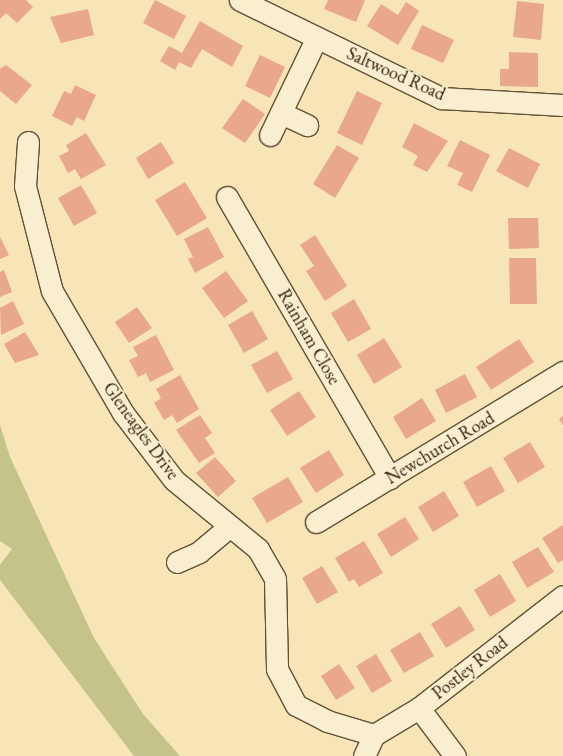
<!DOCTYPE html>
<style>
body{margin:0}
#map{position:relative;width:563px;height:756px;overflow:hidden;background:#f7e5b8;font-family:"EB Garamond",serif}
div>[style]{position:absolute}
[style*='--x']{left:calc(var(--x)*1px);top:calc(var(--y)*1px);width:calc(var(--w)*1px);rotate:calc(var(--a)*1deg)}
.green>*{inset:0;background:#c3c38a}
.building>*{inset:0;background:#e9a78d}
.roads{filter:drop-shadow(1px 0 #615135) drop-shadow(-1px 0 #615135) drop-shadow(0 1px #615135) drop-shadow(0 -1px #615135)}
.minor>*{height:21px;margin:-10.5px;padding:0 10.5px;transform-origin:10.5px;border-radius:10.5px;background:#faeed1}
span{translate:-50% -50%;white-space:nowrap;text-align:center;line-height:1.15;-webkit-text-stroke:4px #faeed1;paint-order:stroke}
.street-label{font-size:18px;color:#2f2009}
</style>
<div id="map">
<div class="green">
<i style="clip-path:polygon(0 425px,10px 457px,94px 638px,143px 714px,180px 756px,134px 756px,0 580px,0 565px,12px 549px,0 541px)"></i>
</div>
<div class="building">
<i style="clip-path:polygon(0 0,26px 0,33px 7px,17px 23px,6px 13px,0 19px)"></i>
<i style="clip-path:polygon(155px 0,186px 16px,174px 39px,143px 23px)"></i>
<i style="clip-path:polygon(328px 0,365px 0,356px 22px,324px 9px)"></i>
<i style="clip-path:polygon(517px 1px,544px 4px,541px 40px,513px 37px)"></i>
<i style="clip-path:polygon(406px 2px,419px 11px,398px 45px,367px 26px,381px 4px,398px 15px)"></i>
<i style="clip-path:polygon(88px 9px,94px 35px,61px 43px,50px 17px)"></i>
<i style="clip-path:polygon(200px 21px,243px 46px,232px 67px,202px 49px,191px 68px,179px 62px,175px 70px,160px 61px,169px 46px,182px 53px)"></i>
<i style="clip-path:polygon(422px 25px,454px 40px,443px 63px,411px 49px)"></i>
<i style="clip-path:polygon(509px 52px,538px 53px,538px 87px,500px 86px,500px 69px,509px 69px)"></i>
<i style="clip-path:polygon(260px 55px,285px 67px,270px 98px,245px 86px)"></i>
<i style="clip-path:polygon(6px 65px,32px 85px,16px 104px,0 91px,0 69px)"></i>
<i style="clip-path:polygon(75px 85px,96px 95px,84px 121px,77px 117px,72px 126px,52px 116px,64px 91px,71px 94px)"></i>
<i style="clip-path:polygon(357px 91px,382px 103px,362px 145px,337px 133px)"></i>
<i style="clip-path:polygon(243px 99px,265px 114px,245px 143px,222px 128px)"></i>
<i style="clip-path:polygon(414px 123px,448px 141px,427px 172px,413px 165px,418px 156px,402px 147px)"></i>
<i style="clip-path:polygon(86px 133px,106px 165px,81px 179px,75px 169px,68px 173px,59px 156px,69px 151px,66px 145px)"></i>
<i style="clip-path:polygon(460px 140px,490px 155px,472px 192px,457px 185px,463px 173px,447px 166px)"></i>
<i style="clip-path:polygon(161px 142px,174px 163px,148px 179px,136px 158px)"></i>
<i style="clip-path:polygon(337px 145px,359px 158px,335px 198px,313px 184px)"></i>
<i style="clip-path:polygon(509px 148px,540px 164px,528px 188px,496px 171px)"></i>
<i style="clip-path:polygon(185px 182px,207px 218px,177px 236px,155px 200px)"></i>
<i style="clip-path:polygon(81px 185px,97px 213px,74px 226px,58px 198px)"></i>
<i style="clip-path:polygon(508px 218px,538px 218px,539px 248px,509px 249px)"></i>
<i style="clip-path:polygon(208px 227px,224px 257px,195px 273px,188px 259px,193px 257px,184px 239px)"></i>
<i style="clip-path:polygon(315px 235px,347px 286px,325px 301px,306px 271px,314px 266px,300px 245px)"></i>
<i style="clip-path:polygon(0 237px,9px 255px,0 259px)"></i>
<i style="clip-path:polygon(509px 258px,536px 258px,537px 304px,510px 304px)"></i>
<i style="clip-path:polygon(4px 270px,12px 292px,0 297px,0 272px)"></i>
<i style="clip-path:polygon(226px 271px,248px 301px,224px 318px,202px 288px)"></i>
<i style="clip-path:polygon(354px 299px,371px 329px,348px 342px,331px 313px)"></i>
<i style="clip-path:polygon(13px 301px,24px 324px,1px 335px,0 308px)"></i>
<i style="clip-path:polygon(137px 307px,152px 328px,129px 343px,115px 322px)"></i>
<i style="clip-path:polygon(252px 311px,268px 339px,244px 353px,228px 325px)"></i>
<i style="clip-path:polygon(25px 332px,39px 355px,15px 363px,4px 344px)"></i>
<i style="clip-path:polygon(156px 335px,174px 370px,150px 382px,146px 373px,138px 377px,129px 360px,138px 356px,133px 347px)"></i>
<i style="clip-path:polygon(384px 338px,402px 367px,374px 384px,357px 355px)"></i>
<i style="clip-path:polygon(519px 339px,534px 362px,491px 390px,476px 367px)"></i>
<i style="clip-path:polygon(277px 351px,293px 379px,267px 393px,251px 365px)"></i>
<i style="clip-path:polygon(465px 374px,477px 397px,446px 413px,435px 390px)"></i>
<i style="clip-path:polygon(180px 375px,199px 409px,177px 423px,172px 415px,164px 420px,154px 403px,161px 398px,156px 389px)"></i>
<i style="clip-path:polygon(299px 391px,316px 417px,287px 436px,270px 410px)"></i>
<i style="clip-path:polygon(422px 398px,436px 421px,406px 439px,393px 417px)"></i>
<i style="clip-path:polygon(200px 415px,212px 433px,205px 438px,215px 453px,199px 463px,176px 430px)"></i>
<i style="clip-path:polygon(563px 416px,563px 425px,559px 419px)"></i>
<i style="clip-path:polygon(530px 442px,545px 467px,518px 483px,503px 458px)"></i>
<i style="clip-path:polygon(329px 450px,344px 475px,316px 493px,300px 468px)"></i>
<i style="clip-path:polygon(215px 457px,236px 481px,218px 497px,196px 473px)"></i>
<i style="clip-path:polygon(491px 466px,505px 491px,477px 507px,463px 482px)"></i>
<i style="clip-path:polygon(288px 477px,303px 502px,267px 523px,252px 498px)"></i>
<i style="clip-path:polygon(444px 491px,459px 516px,433px 532px,418px 507px)"></i>
<i style="clip-path:polygon(405px 517px,419px 539px,391px 557px,377px 534px)"></i>
<i style="clip-path:polygon(563px 525px,563px 560px,558px 563px,542px 538px)"></i>
<i style="clip-path:polygon(364px 541px,383px 573px,359px 587px,354px 579px,349px 582px,335px 558px)"></i>
<i style="clip-path:polygon(538px 547px,554px 572px,527px 588px,512px 562px)"></i>
<i style="clip-path:polygon(322px 566px,338px 592px,317px 604px,302px 578px)"></i>
<i style="clip-path:polygon(500px 574px,516px 601px,490px 617px,474px 590px)"></i>
<i style="clip-path:polygon(460px 606px,475px 630px,446px 648px,431px 624px)"></i>
<i style="clip-path:polygon(420px 632px,434px 656px,404px 673px,390px 650px)"></i>
<i style="clip-path:polygon(376px 654px,392px 681px,372px 693px,356px 666px)"></i>
<i style="clip-path:polygon(339px 664px,355px 688px,336px 700px,321px 676px)"></i>
</div>
<div class="roads">
<div class="minor">
<i style="--x:240;--y:0;--w:224;--a:26"></i>
<i style="--x:441;--y:98;--w:122;--a:3.3"></i>
<i style="--x:281;--y:113;--w:29;--a:25"></i>
<i style="--x:270;--y:135;--w:106;--a:-64.4"></i>
<i style="--x:28;--y:142;--w:44;--a:93.9"></i>
<i style="--x:25;--y:186;--w:108;--a:75.6"></i>
<i style="--x:52;--y:291;--w:141;--a:59.8"></i>
<i style="--x:123;--y:413;--w:84;--a:52.7"></i>
<i style="--x:174;--y:480;--w:109;--a:39.4"></i>
<i style="--x:258;--y:549;--w:34;--a:60"></i>
<i style="--x:275;--y:579;--w:90;--a:88.7"></i>
<i style="--x:277;--y:669;--w:41;--a:62.2"></i>
<i style="--x:296;--y:705;--w:35;--a:27"></i>
<i style="--x:327;--y:721;--w:49;--a:16.6"></i>
<i style="--x:227;--y:197;--w:325;--a:59.9"></i>
<i style="--x:316;--y:522;--w:289;--a:-31.3"></i>
<i style="--x:177;--y:562;--w:24;--a:-24"></i>
<i style="--x:199;--y:552;--w:39;--a:-40"></i>
<i style="--x:419;--y:708;--w:60;--a:53.1"></i>
<i style="--x:374;--y:735;--w:52;--a:-31"></i>
<i style="--x:419;--y:708;--w:182;--a:-37.9"></i>
<i style="--x:364;--y:756;--w:23;--a:-65"></i>
</div>
</div>
<div class="street-label">
<span style="left:396px;top:74px;rotate:24deg">Saltwood Road</span>
<span style="left:309px;top:337px;rotate:60deg">Rainham Close</span>
<span style="left:141px;top:431px;rotate:54deg">Gleneagles Drive</span>
<span style="left:440px;top:448px;rotate:-31deg">Newchurch Road</span>
<span style="left:470px;top:668px;rotate:-38deg">Postley Road</span>
</div>
</div>
